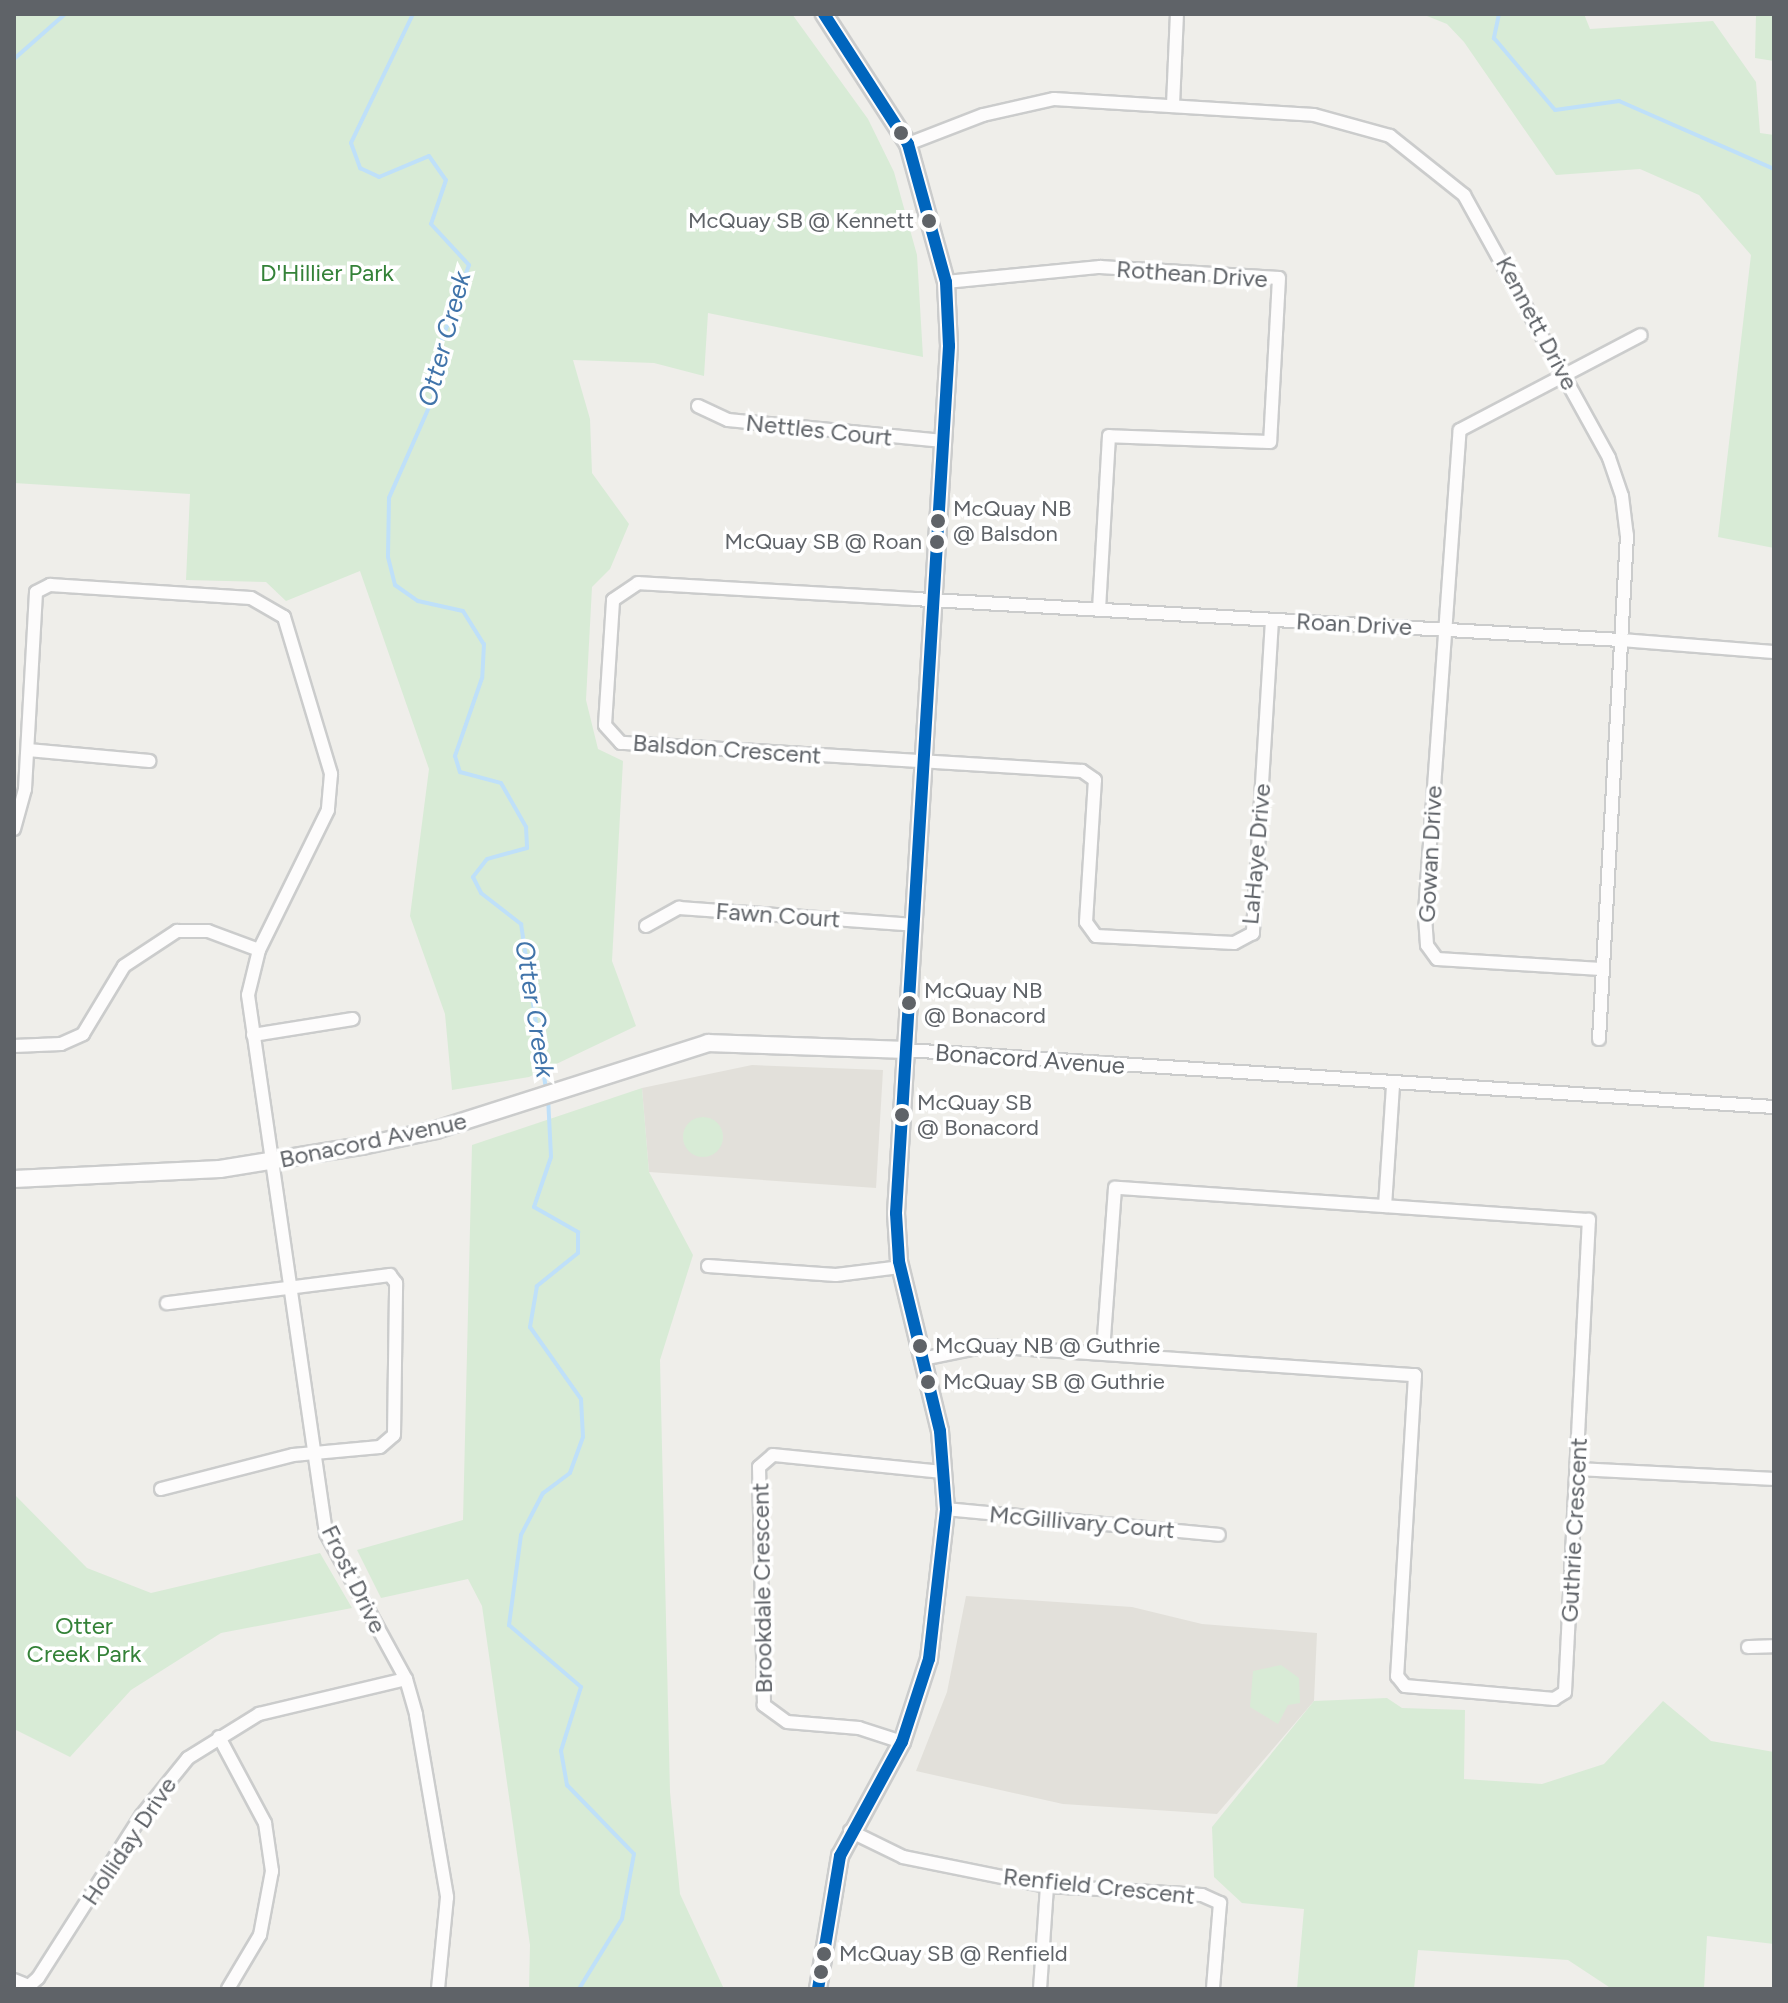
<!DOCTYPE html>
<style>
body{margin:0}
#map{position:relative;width:1788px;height:2003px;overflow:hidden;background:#efeeea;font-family:Figtree,sans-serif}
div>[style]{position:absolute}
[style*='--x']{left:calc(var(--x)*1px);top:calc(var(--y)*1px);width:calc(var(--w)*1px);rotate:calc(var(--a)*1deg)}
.education>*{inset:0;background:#e2e0da}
.green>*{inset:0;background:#d8ebd6}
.round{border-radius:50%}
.stream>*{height:4px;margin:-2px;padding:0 2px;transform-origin:2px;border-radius:2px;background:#bfe0f9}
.roads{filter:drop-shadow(2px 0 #cbcccc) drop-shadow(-2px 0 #cbcccc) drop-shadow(0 2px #cbcccc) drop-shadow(0 -2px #cbcccc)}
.minor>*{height:12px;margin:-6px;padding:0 6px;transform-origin:6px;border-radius:6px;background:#fdfcfc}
.tertiary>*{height:16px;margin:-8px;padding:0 8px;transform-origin:8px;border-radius:8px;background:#fdfcfc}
.bus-1>*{height:12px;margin:-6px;padding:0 6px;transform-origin:6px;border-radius:6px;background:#0065bd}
.dots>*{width:22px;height:22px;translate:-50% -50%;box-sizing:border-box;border:4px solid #fff;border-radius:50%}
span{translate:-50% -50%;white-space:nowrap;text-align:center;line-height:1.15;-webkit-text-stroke:7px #fff;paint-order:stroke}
.bus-label{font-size:22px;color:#5f6368}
.right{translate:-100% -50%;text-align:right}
.left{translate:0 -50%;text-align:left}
.park-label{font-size:24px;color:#348238}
.street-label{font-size:24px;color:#5f6368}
.water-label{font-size:26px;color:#4174aa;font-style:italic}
.frame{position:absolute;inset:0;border:16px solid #5f6368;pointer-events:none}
</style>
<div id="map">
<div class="education">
<i style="clip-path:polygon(752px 1065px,883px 1070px,876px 1188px,649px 1172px,642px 1088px)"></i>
<i style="clip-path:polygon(966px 1596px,1132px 1607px,1202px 1624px,1317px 1633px,1314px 1701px,1217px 1814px,1063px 1804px,916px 1771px,947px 1692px)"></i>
</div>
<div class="green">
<i style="clip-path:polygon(14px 14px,792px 14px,868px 119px,894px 172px,917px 255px,923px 357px,708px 313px,704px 376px,654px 363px,573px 360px,590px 419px,592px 473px,629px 524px,610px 569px,592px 587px,586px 700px,598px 749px,623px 761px,612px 961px,636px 1026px,529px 1077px,452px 1090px,445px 1014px,410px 916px,429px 769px,360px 571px,286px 601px,266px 582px,186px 580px,190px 494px,14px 483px)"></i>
<i style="clip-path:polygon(1422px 14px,1584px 14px,1590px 29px,1713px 21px,1756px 82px,1760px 133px,1774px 135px,1774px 548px,1718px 537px,1751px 255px,1699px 195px,1640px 169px,1556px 175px,1464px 42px,1447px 24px)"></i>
<i style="clip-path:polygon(1756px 14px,1774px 14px,1774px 61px,1755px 58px)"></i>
<i style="clip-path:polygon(642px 1088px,649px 1172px,693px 1255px,660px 1360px,670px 1792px,680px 1894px,724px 1989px,529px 1989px,530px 1945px,482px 1606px,468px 1579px,381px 1598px,357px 1550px,463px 1520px,472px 1145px)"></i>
<i class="round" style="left:683px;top:1117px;width:40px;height:40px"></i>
<i style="clip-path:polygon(14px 1494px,87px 1568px,151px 1593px,320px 1553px,352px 1608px,221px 1633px,131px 1690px,70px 1757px,14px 1729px)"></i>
<i style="clip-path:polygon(1281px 1665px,1299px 1678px,1300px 1703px,1288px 1705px,1278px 1724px,1250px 1707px,1253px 1671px)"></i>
<i style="clip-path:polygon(1387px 1698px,1402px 1708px,1465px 1710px,1464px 1779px,1542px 1784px,1604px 1764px,1663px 1701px,1711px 1741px,1774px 1752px,1774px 1944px,1707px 1936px,1704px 1989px,1612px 1989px,1568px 1960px,1418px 1950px,1414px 1989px,1297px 1989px,1304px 1909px,1242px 1903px,1214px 1877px,1212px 1827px,1314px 1701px)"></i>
</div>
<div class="stream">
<i style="--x:413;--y:14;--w:143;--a:115.7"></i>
<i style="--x:351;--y:143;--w:27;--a:70"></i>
<i style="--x:360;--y:168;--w:21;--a:25"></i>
<i style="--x:379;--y:177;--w:54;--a:-22.8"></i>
<i style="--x:429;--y:156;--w:29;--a:55"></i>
<i style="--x:446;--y:180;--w:46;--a:108.8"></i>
<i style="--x:431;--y:224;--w:56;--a:47.2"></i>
<i style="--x:469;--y:265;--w:80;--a:109.8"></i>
<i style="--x:442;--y:340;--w:49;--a:95.8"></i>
<i style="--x:437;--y:389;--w:119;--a:113.8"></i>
<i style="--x:389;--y:498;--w:59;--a:91"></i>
<i style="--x:388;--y:557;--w:29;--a:76"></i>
<i style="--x:395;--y:585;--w:28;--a:35"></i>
<i style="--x:418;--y:601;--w:46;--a:12.5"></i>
<i style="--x:463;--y:611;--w:39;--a:58"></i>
<i style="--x:484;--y:644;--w:34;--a:93"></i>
<i style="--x:482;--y:678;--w:83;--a:109.1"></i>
<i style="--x:455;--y:756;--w:17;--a:73"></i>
<i style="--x:460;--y:772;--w:42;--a:15"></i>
<i style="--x:501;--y:783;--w:51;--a:60.4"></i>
<i style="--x:526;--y:827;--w:21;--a:87"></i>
<i style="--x:527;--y:848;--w:41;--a:164.6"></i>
<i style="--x:487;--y:859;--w:23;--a:128"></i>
<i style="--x:473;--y:877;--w:18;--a:63"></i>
<i style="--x:481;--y:893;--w:51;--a:37.8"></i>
<i style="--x:521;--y:924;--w:167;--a:81.4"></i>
<i style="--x:1499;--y:14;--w:25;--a:102"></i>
<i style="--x:1494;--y:38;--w:94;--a:49.7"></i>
<i style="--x:1555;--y:110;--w:65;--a:-8"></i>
<i style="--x:1619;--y:101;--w:169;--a:23.7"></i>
<i style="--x:14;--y:59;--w:68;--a:-41.4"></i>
<i style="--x:548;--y:1097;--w:60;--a:87.1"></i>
<i style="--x:551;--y:1157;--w:53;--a:108.8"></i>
<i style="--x:534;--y:1207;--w:51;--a:29.6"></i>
<i style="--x:578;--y:1232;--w:21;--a:90"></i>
<i style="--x:578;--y:1253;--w:53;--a:141.2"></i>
<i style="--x:537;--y:1286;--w:42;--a:99.7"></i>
<i style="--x:530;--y:1327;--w:88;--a:54.7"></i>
<i style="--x:581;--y:1399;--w:38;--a:87"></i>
<i style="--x:583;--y:1437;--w:38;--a:110"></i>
<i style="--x:570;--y:1473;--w:34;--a:143"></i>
<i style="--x:543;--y:1493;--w:47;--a:117.6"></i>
<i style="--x:521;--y:1535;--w:91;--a:97.6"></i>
<i style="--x:509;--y:1625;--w:95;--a:40.7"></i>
<i style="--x:581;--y:1687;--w:67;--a:107.4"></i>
<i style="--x:561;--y:1751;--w:35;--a:80"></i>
<i style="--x:567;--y:1785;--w:96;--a:45.8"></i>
<i style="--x:634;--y:1854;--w:66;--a:100.5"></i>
<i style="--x:622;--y:1919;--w:82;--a:121.6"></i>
</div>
<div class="roads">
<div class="minor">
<i style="--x:1173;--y:105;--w:91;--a:-87.5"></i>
<i style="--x:908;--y:144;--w:80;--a:-21.1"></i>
<i style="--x:983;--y:115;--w:73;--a:-12.7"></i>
<i style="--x:1054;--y:99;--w:260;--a:3.5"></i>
<i style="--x:1314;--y:115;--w:79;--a:15.4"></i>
<i style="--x:1390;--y:136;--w:95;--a:38.6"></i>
<i style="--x:1464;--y:195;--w:300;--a:61.1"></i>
<i style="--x:1609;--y:458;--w:40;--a:71.1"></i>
<i style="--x:1622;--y:496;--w:39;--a:83"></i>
<i style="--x:1627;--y:535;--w:505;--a:93.18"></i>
<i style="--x:946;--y:282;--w:155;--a:-5.6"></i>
<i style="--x:1100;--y:267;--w:179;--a:3.5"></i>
<i style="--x:1279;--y:278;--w:164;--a:93.1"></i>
<i style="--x:1270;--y:442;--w:161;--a:-177.9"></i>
<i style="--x:1109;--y:436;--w:174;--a:93.3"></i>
<i style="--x:698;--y:406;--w:33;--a:25"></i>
<i style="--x:728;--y:420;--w:216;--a:5.6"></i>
<i style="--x:1272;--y:620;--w:314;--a:93.5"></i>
<i style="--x:1253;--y:933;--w:21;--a:152"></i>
<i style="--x:1234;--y:943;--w:138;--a:-177.1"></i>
<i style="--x:1096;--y:936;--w:17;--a:-126"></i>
<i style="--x:1086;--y:922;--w:142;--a:-86.4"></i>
<i style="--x:1095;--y:780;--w:16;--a:-145"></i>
<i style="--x:1082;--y:771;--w:462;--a:-176.5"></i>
<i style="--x:621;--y:743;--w:24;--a:-132"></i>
<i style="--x:605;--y:725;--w:125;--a:-86.3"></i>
<i style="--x:613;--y:600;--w:30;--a:-34"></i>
<i style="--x:638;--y:583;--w:276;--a:3.3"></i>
<i style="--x:914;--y:599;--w:708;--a:3.32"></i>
<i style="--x:1621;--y:640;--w:153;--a:4.5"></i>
<i style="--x:28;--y:750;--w:122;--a:5.2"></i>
<i style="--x:14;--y:829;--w:41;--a:-74.6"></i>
<i style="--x:25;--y:789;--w:197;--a:-86.8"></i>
<i style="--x:36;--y:592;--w:16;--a:-27"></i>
<i style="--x:50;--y:585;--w:201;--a:3.7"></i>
<i style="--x:251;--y:598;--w:38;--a:30"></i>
<i style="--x:284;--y:617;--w:164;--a:73.3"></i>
<i style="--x:331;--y:774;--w:36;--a:95"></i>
<i style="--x:328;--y:810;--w:156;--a:116.2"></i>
<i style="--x:259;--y:950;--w:46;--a:103.7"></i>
<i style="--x:248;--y:995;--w:544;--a:81.75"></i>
<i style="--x:326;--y:1533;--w:166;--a:61.3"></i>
<i style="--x:406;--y:1679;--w:37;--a:74"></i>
<i style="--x:416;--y:1715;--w:185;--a:80.3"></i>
<i style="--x:447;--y:1897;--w:92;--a:95.6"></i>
<i style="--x:646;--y:926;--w:38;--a:-29"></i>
<i style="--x:679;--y:908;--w:236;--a:4.1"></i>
<i style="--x:1601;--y:969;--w:164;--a:-176.5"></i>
<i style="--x:1437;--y:959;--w:17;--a:-126"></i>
<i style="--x:1427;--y:945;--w:32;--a:-94"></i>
<i style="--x:1425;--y:913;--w:484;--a:-85.9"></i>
<i style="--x:1460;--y:430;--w:204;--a:-27.7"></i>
<i style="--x:253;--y:1035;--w:101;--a:-9.1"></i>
<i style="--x:14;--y:1046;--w:47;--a:-2.4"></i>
<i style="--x:61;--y:1044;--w:24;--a:-24"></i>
<i style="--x:83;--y:1034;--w:79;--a:-58.9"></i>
<i style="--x:124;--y:966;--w:64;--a:-33.4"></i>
<i style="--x:177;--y:931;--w:31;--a:0"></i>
<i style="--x:208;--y:931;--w:54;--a:20.4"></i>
<i style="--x:906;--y:1050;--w:870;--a:3.76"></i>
<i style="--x:1385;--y:1206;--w:122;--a:-86.2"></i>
<i style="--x:708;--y:1266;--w:128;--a:4"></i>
<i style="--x:836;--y:1275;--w:64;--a:-7.1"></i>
<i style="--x:927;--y:1358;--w:60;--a:-11.5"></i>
<i style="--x:986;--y:1346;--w:430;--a:3.9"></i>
<i style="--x:1415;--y:1375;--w:302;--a:93.4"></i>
<i style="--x:1397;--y:1676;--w:13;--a:51"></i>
<i style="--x:1405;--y:1686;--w:150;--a:5"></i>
<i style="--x:1554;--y:1699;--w:13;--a:-32"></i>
<i style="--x:1565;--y:1692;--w:473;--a:-87.1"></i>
<i style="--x:1589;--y:1220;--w:475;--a:-176.1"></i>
<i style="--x:1115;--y:1188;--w:165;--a:94.2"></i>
<i style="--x:1578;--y:1469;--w:196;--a:2.9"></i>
<i style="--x:161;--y:1489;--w:136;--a:-14.4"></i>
<i style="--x:293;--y:1455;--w:87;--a:-5.3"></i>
<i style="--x:380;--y:1447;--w:18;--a:-41"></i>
<i style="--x:394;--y:1435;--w:152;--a:-89.2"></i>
<i style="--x:396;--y:1283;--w:10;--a:-127"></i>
<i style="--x:390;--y:1275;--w:225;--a:172.8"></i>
<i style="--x:946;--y:1509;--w:274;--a:5.4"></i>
<i style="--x:1748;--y:1647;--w:26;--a:-2"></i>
<i style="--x:219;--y:1737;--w:98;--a:61.9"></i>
<i style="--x:265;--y:1823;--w:49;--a:81.7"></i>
<i style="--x:272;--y:1871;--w:65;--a:100.6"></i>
<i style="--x:260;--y:1935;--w:63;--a:120.7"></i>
<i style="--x:902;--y:1742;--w:45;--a:-162"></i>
<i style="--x:859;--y:1728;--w:72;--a:-175.2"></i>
<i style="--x:787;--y:1722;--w:29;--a:-144"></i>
<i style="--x:764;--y:1705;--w:238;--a:-91.2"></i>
<i style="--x:759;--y:1467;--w:18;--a:-41"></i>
<i style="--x:773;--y:1455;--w:172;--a:5.7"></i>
<i style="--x:850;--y:1831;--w:59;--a:26.1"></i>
<i style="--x:903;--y:1857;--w:147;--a:11.4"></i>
<i style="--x:1047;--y:1886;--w:155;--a:3.3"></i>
<i style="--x:1202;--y:1895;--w:20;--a:24"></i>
<i style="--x:1220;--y:1903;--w:86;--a:94.7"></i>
<i style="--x:14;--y:1980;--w:16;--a:22"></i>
<i style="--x:29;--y:1986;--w:12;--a:-42"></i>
<i style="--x:38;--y:1978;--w:193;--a:-57.5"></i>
<i style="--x:142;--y:1815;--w:73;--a:-51.1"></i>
<i style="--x:188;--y:1758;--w:84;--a:-31.8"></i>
<i style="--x:259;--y:1714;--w:151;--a:-13.4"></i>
<i style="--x:1040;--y:1989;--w:103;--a:-86.1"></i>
</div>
<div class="tertiary">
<i style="--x:14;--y:1179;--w:206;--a:-2.8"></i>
<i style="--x:220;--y:1169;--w:144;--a:-9.2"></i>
<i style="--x:362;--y:1146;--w:76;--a:-12.2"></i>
<i style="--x:436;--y:1130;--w:286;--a:-17.7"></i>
<i style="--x:708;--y:1043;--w:198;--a:2"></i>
<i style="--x:818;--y:1989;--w:135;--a:-80.6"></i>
<i style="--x:840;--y:1856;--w:130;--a:-61.5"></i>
<i style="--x:902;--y:1742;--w:87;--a:-72"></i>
<i style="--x:929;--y:1659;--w:151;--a:-83.5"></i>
<i style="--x:946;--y:1509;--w:78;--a:-94.4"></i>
<i style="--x:940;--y:1431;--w:175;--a:-103.6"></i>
<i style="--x:899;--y:1261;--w:48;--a:-93.6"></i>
<i style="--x:896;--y:1213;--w:869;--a:-86.5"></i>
<i style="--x:949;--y:346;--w:64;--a:-92.7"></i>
<i style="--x:946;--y:282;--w:143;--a:-105.4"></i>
<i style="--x:908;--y:144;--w:155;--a:-122.9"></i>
</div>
</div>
<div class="bus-1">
<i style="--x:818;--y:1989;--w:135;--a:-80.6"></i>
<i style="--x:840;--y:1856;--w:130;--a:-61.5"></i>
<i style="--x:902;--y:1742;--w:87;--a:-72"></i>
<i style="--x:929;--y:1659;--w:151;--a:-83.5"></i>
<i style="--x:946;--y:1509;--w:78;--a:-94.4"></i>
<i style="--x:940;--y:1431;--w:175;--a:-103.6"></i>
<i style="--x:899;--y:1261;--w:48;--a:-93.6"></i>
<i style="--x:896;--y:1213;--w:869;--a:-86.5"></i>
<i style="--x:949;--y:346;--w:64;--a:-92.7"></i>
<i style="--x:946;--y:282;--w:143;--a:-105.4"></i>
<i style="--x:908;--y:144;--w:155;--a:-122.9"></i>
</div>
<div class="dots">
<i style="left:901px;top:133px;background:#5f6368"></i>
<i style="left:929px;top:221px;background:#5f6368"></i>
<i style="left:938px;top:521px;background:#5f6368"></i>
<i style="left:937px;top:542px;background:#5f6368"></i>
<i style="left:909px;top:1003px;background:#5f6368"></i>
<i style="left:902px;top:1115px;background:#5f6368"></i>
<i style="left:920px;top:1346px;background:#5f6368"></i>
<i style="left:928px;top:1382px;background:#5f6368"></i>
<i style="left:824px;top:1954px;background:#5f6368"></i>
<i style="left:821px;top:1972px;background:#5f6368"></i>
</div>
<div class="bus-label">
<span class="right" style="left:914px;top:221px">McQuay SB @ Kennett</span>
<span class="left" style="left:953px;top:521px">McQuay NB<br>@ Balsdon</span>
<span class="right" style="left:922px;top:542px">McQuay SB @ Roan</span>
<span class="left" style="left:924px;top:1003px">McQuay NB<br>@ Bonacord</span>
<span class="left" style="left:917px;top:1115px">McQuay SB<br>@ Bonacord</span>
<span class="left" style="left:935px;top:1346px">McQuay NB @ Guthrie</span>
<span class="left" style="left:943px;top:1382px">McQuay SB @ Guthrie</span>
<span class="left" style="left:839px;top:1954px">McQuay SB @ Renfield</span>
</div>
<div class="park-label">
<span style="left:327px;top:273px">D'Hillier Park</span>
<span style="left:84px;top:1640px">Otter<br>Creek Park</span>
</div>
<div class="street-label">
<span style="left:1192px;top:274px;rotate:4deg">Rothean Drive</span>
<span style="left:1537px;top:323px;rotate:62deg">Kennett Drive</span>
<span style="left:819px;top:430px;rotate:6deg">Nettles Court</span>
<span style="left:1354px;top:624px;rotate:3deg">Roan Drive</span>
<span style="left:727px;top:749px;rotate:4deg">Balsdon Crescent</span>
<span style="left:1256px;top:854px;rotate:-85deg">LaHaye Drive</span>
<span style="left:1430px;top:854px;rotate:-87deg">Gowan Drive</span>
<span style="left:778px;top:915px;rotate:4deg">Fawn Court</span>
<span style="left:1030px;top:1059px;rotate:4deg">Bonacord Avenue</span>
<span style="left:373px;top:1140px;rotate:-12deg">Bonacord Avenue</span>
<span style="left:1082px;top:1522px;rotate:5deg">McGillivary Court</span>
<span style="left:1574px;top:1530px;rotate:-87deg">Guthrie Crescent</span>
<span style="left:354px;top:1579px;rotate:64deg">Frost Drive</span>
<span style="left:762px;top:1588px;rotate:-91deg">Brookdale Crescent</span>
<span style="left:129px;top:1841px;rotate:-56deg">Holliday Drive</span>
<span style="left:1099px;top:1886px;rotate:6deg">Renfield Crescent</span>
</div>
<div class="water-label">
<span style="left:445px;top:339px;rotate:-75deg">Otter Creek</span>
<span style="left:534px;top:1009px;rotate:81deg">Otter Creek</span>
</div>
<div class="frame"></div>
</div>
